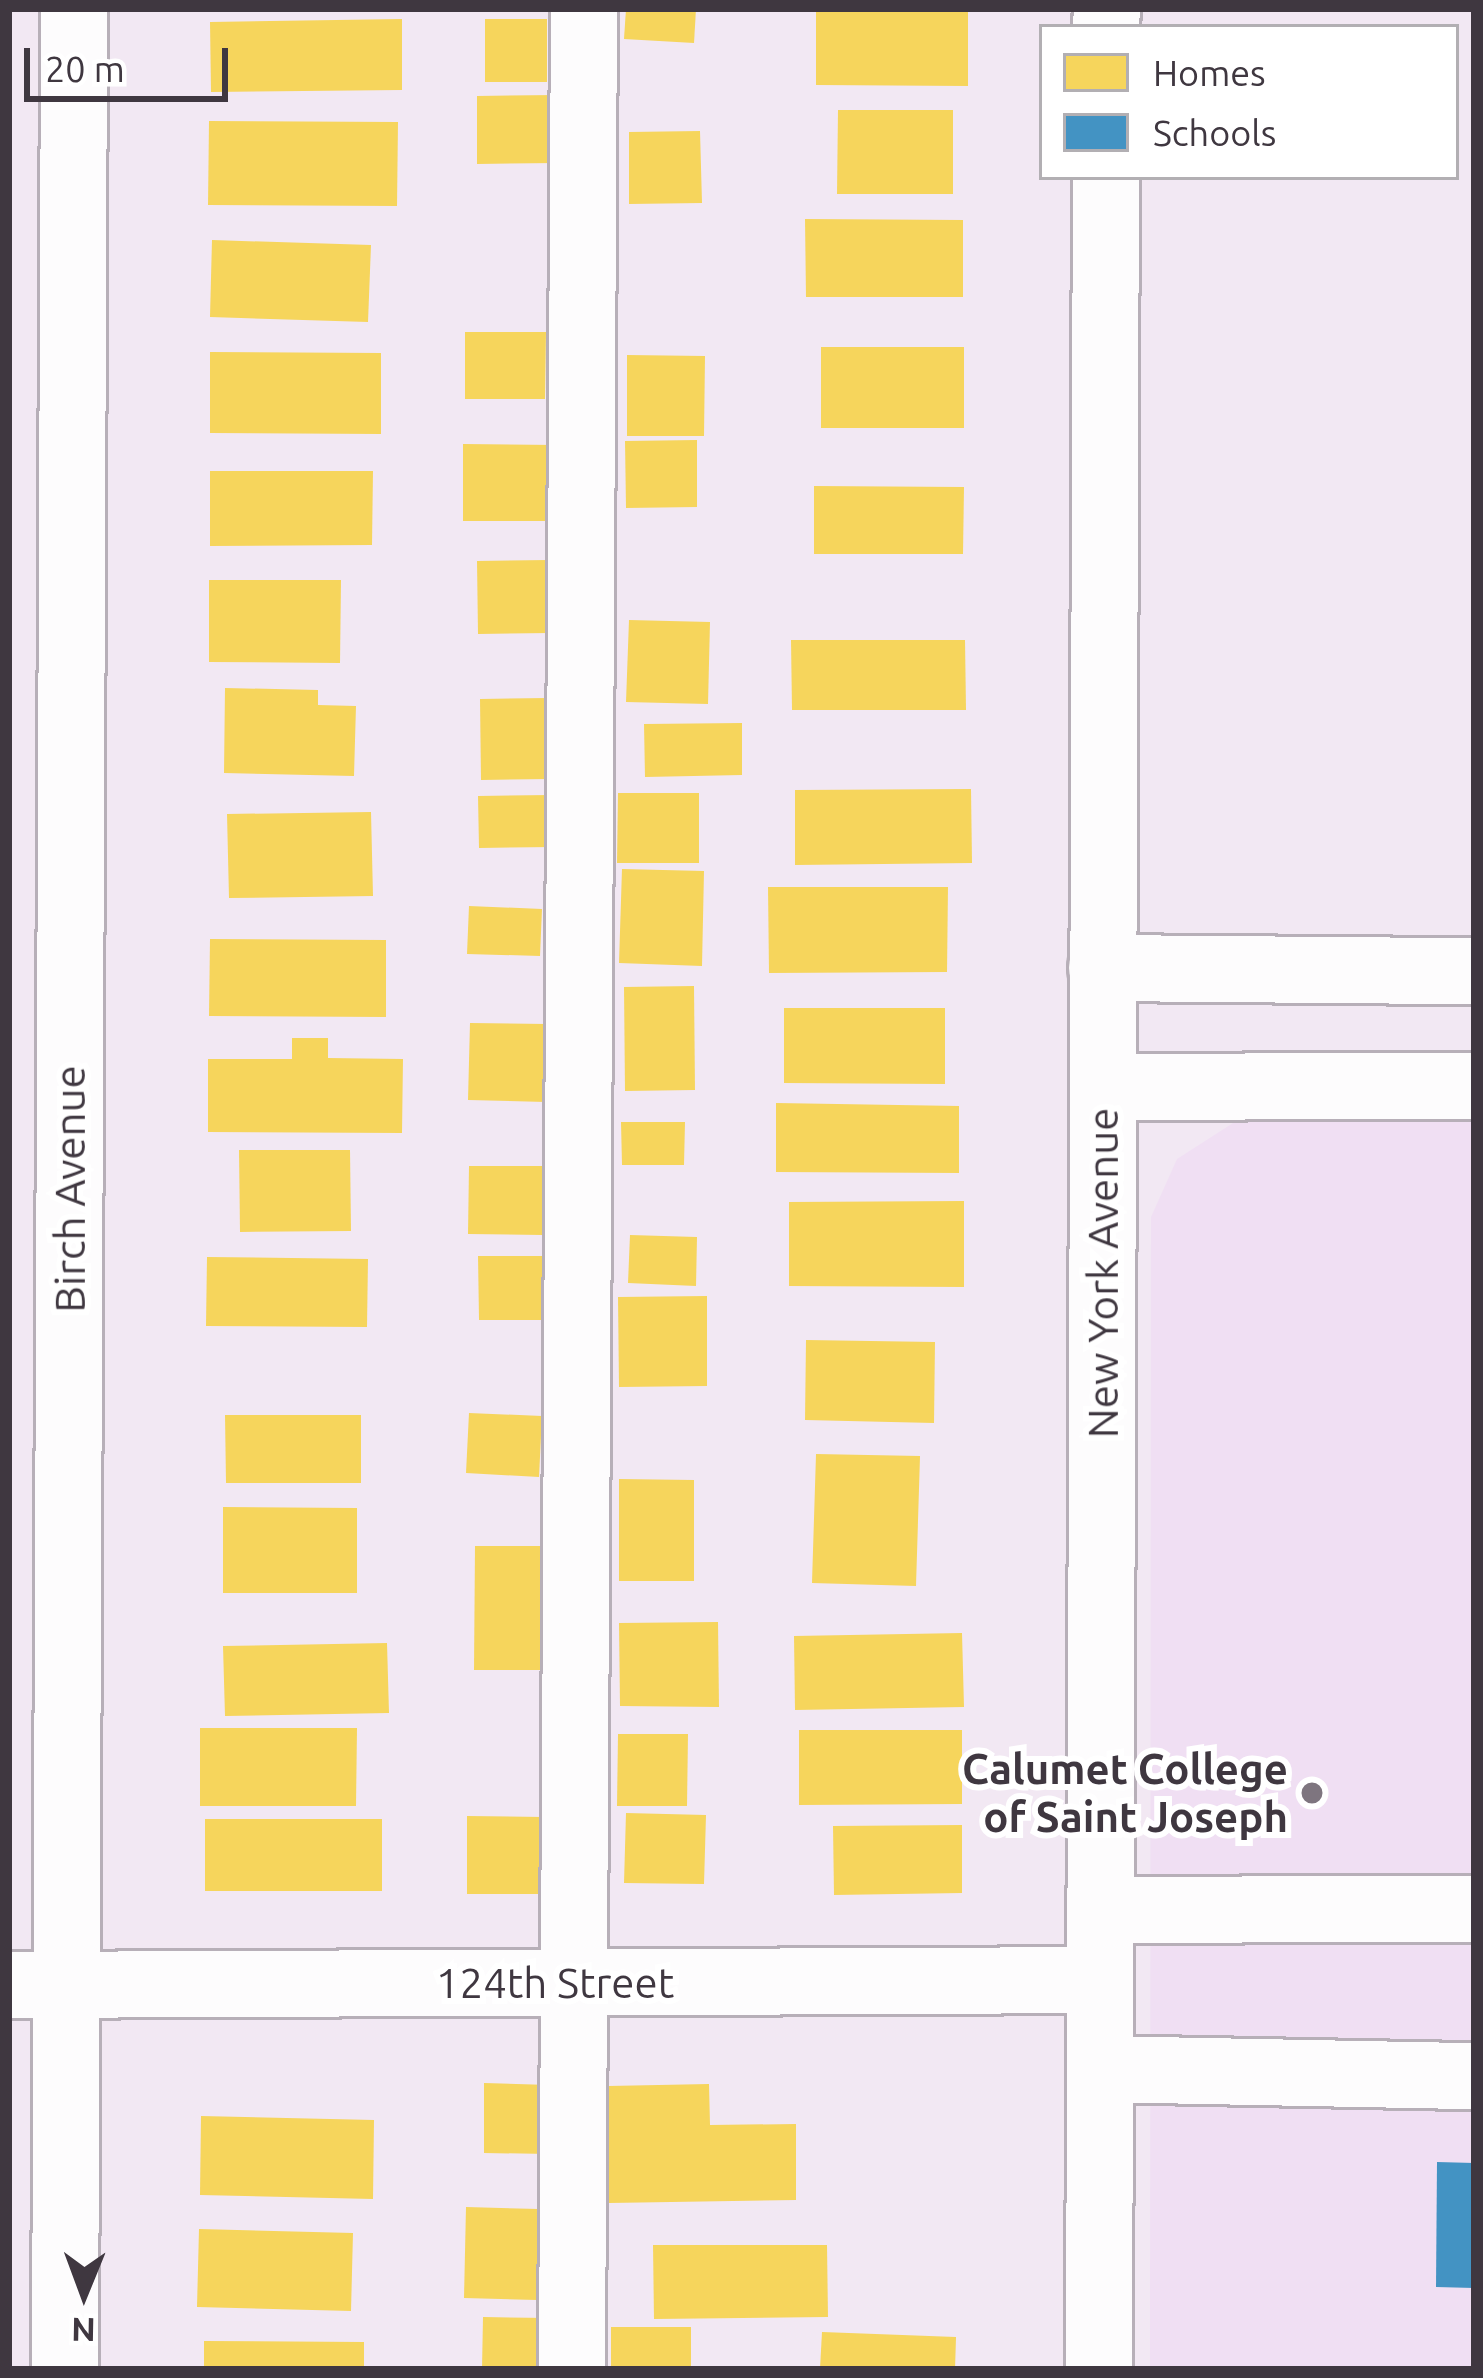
<!DOCTYPE html>
<style>
body{margin:0}
#map{position:relative;width:1483px;height:2378px;overflow:hidden;background:#f2e8f3;font-family:Ubuntu,sans-serif}
div>[style]{position:absolute}
[style*='--x']{left:calc(var(--x)*1px);top:calc(var(--y)*1px);width:calc(var(--w)*1px);rotate:calc(var(--a)*1deg)}
.built>*{inset:0;background:#f0dff3}
.homes>*{inset:0;background:#f6d55c}
.schools>*{inset:0;background:#4393c3}
.roads{filter:drop-shadow(3px 0 #b7afb8) drop-shadow(-3px 0 #b7afb8) drop-shadow(0 3px #b7afb8) drop-shadow(0 -3px #b7afb8)}
.minor>*{height:66px;margin:-33px;padding:0 33px;transform-origin:33px;border-radius:33px;background:#fdfcfd}
.dots>*{width:33px;height:33px;translate:-50% -50%;box-sizing:border-box;border:6px solid #fff;border-radius:50%}
span{translate:-50% -50%;white-space:nowrap;text-align:center;line-height:1.15;-webkit-text-stroke:12px #fff;paint-order:stroke}
.street-label{font-size:42px;color:#3f3740}
.poi-label{font-size:42px;color:#3f3740;font-weight:700}
.right{translate:-100% -50%;text-align:right}
.frame{position:absolute;inset:0;border:12px solid #3f3740;pointer-events:none}
.legend{position:absolute;left:1039px;top:24px;width:420px;height:156px;box-sizing:border-box;background:#fff;border:3px solid #b2afb3;margin:0;padding:15px 21px;list-style:none;font-size:36px;color:#3f3740}
.legend li{display:flex;align-items:center;gap:24px;height:60px}
.legend b{width:60px;border:3px solid #b2afb3}
.north{position:absolute;left:24px;top:2234px;width:120px;height:120px;-webkit-text-stroke:9px #fff;paint-order:stroke;rotate:181deg;font-size:33px;font-weight:700;line-height:48px;text-align:center;color:#3f3740}
.north::after{content:'';display:block;margin:auto;width:42px;height:54px;background:#3f3740;clip-path:polygon(50% 0,100% 100%,50% 72%,0 100%)}
.scale{position:absolute;left:24px;top:48px;width:204px;height:54px;box-sizing:border-box;border:6px solid #3f3740;border-top:0;padding-left:15px;font-size:36px;line-height:42px;white-space:nowrap;color:#3f3740;-webkit-text-stroke:9px #fff;paint-order:stroke}
</style>
<div id="map">
<div class="built">
<i style="clip-path:polygon(1244px 1116px,1474px 1118px,1474px 2369px,1150px 2369px,1151px 1217px,1177px 1159px)"></i>
</div>
<div class="homes">
<i style="clip-path:polygon(626px 9px,696px 9px,694px 43px,624px 39px)"></i>
<i style="clip-path:polygon(816px 9px,968px 9px,968px 86px,816px 85px)"></i>
<i style="clip-path:polygon(402px 19px,402px 90px,211px 92px,210px 22px)"></i>
<i style="clip-path:polygon(485px 19px,547px 19px,547px 82px,485px 82px)"></i>
<i style="clip-path:polygon(557px 95px,556px 163px,477px 164px,477px 96px)"></i>
<i style="clip-path:polygon(838px 110px,953px 110px,953px 194px,837px 194px)"></i>
<i style="clip-path:polygon(209px 121px,398px 122px,397px 206px,208px 205px)"></i>
<i style="clip-path:polygon(700px 131px,702px 203px,629px 204px,629px 132px)"></i>
<i style="clip-path:polygon(805px 219px,963px 220px,963px 297px,806px 297px)"></i>
<i style="clip-path:polygon(212px 240px,371px 245px,368px 322px,210px 317px)"></i>
<i style="clip-path:polygon(465px 332px,546px 332px,545px 399px,465px 399px)"></i>
<i style="clip-path:polygon(821px 347px,964px 347px,964px 428px,821px 428px)"></i>
<i style="clip-path:polygon(210px 352px,381px 353px,381px 434px,210px 433px)"></i>
<i style="clip-path:polygon(627px 355px,705px 356px,704px 436px,627px 436px)"></i>
<i style="clip-path:polygon(697px 440px,697px 507px,626px 508px,625px 441px)"></i>
<i style="clip-path:polygon(463px 444px,556px 445px,556px 521px,463px 521px)"></i>
<i style="clip-path:polygon(210px 471px,373px 471px,372px 545px,210px 546px)"></i>
<i style="clip-path:polygon(814px 486px,964px 487px,963px 554px,814px 554px)"></i>
<i style="clip-path:polygon(549px 560px,550px 633px,478px 634px,477px 561px)"></i>
<i style="clip-path:polygon(209px 580px,341px 580px,340px 663px,209px 662px)"></i>
<i style="clip-path:polygon(629px 620px,710px 622px,708px 704px,626px 702px)"></i>
<i style="clip-path:polygon(791px 640px,965px 640px,966px 710px,792px 710px)"></i>
<i style="clip-path:polygon(225px 688px,318px 690px,318px 705px,356px 706px,354px 776px,224px 773px)"></i>
<i style="clip-path:polygon(548px 698px,549px 779px,481px 780px,480px 699px)"></i>
<i style="clip-path:polygon(742px 723px,742px 775px,645px 777px,644px 724px)"></i>
<i style="clip-path:polygon(971px 789px,972px 863px,795px 865px,795px 790px)"></i>
<i style="clip-path:polygon(618px 793px,699px 793px,699px 863px,617px 863px)"></i>
<i style="clip-path:polygon(551px 795px,553px 847px,479px 848px,478px 796px)"></i>
<i style="clip-path:polygon(371px 812px,373px 896px,229px 898px,227px 814px)"></i>
<i style="clip-path:polygon(622px 869px,704px 871px,702px 966px,619px 963px)"></i>
<i style="clip-path:polygon(768px 887px,948px 887px,947px 972px,769px 973px)"></i>
<i style="clip-path:polygon(469px 906px,542px 909px,540px 956px,467px 954px)"></i>
<i style="clip-path:polygon(210px 939px,386px 940px,386px 1017px,209px 1016px)"></i>
<i style="clip-path:polygon(694px 986px,695px 1090px,625px 1091px,624px 987px)"></i>
<i style="clip-path:polygon(784px 1008px,945px 1008px,945px 1084px,784px 1083px)"></i>
<i style="clip-path:polygon(470px 1023px,547px 1024px,546px 1102px,468px 1100px)"></i>
<i style="clip-path:polygon(292px 1038px,328px 1038px,328px 1058px,403px 1059px,402px 1133px,208px 1132px,208px 1059px,292px 1059px)"></i>
<i style="clip-path:polygon(776px 1103px,959px 1106px,959px 1173px,776px 1172px)"></i>
<i style="clip-path:polygon(621px 1122px,685px 1122px,684px 1165px,622px 1165px)"></i>
<i style="clip-path:polygon(239px 1150px,350px 1150px,351px 1231px,240px 1232px)"></i>
<i style="clip-path:polygon(469px 1166px,544px 1166px,543px 1235px,468px 1234px)"></i>
<i style="clip-path:polygon(964px 1201px,964px 1287px,789px 1286px,789px 1202px)"></i>
<i style="clip-path:polygon(630px 1235px,697px 1237px,696px 1286px,628px 1283px)"></i>
<i style="clip-path:polygon(478px 1256px,546px 1256px,546px 1320px,479px 1320px)"></i>
<i style="clip-path:polygon(207px 1257px,368px 1259px,367px 1327px,206px 1326px)"></i>
<i style="clip-path:polygon(707px 1296px,707px 1386px,619px 1387px,618px 1297px)"></i>
<i style="clip-path:polygon(806px 1340px,935px 1342px,934px 1423px,805px 1420px)"></i>
<i style="clip-path:polygon(469px 1413px,542px 1416px,539px 1477px,466px 1473px)"></i>
<i style="clip-path:polygon(225px 1415px,361px 1415px,361px 1483px,226px 1483px)"></i>
<i style="clip-path:polygon(816px 1454px,920px 1456px,916px 1586px,812px 1583px)"></i>
<i style="clip-path:polygon(619px 1479px,694px 1480px,694px 1581px,619px 1581px)"></i>
<i style="clip-path:polygon(223px 1507px,357px 1508px,357px 1593px,223px 1593px)"></i>
<i style="clip-path:polygon(475px 1546px,547px 1546px,547px 1670px,474px 1670px)"></i>
<i style="clip-path:polygon(718px 1622px,719px 1707px,620px 1706px,619px 1623px)"></i>
<i style="clip-path:polygon(962px 1633px,964px 1707px,795px 1710px,794px 1636px)"></i>
<i style="clip-path:polygon(387px 1643px,389px 1713px,225px 1716px,223px 1646px)"></i>
<i style="clip-path:polygon(200px 1728px,357px 1728px,356px 1806px,200px 1806px)"></i>
<i style="clip-path:polygon(799px 1730px,962px 1730px,962px 1804px,799px 1805px)"></i>
<i style="clip-path:polygon(618px 1734px,688px 1734px,687px 1806px,617px 1806px)"></i>
<i style="clip-path:polygon(626px 1813px,706px 1815px,704px 1884px,624px 1883px)"></i>
<i style="clip-path:polygon(467px 1816px,543px 1817px,542px 1894px,467px 1894px)"></i>
<i style="clip-path:polygon(205px 1819px,382px 1819px,382px 1891px,205px 1891px)"></i>
<i style="clip-path:polygon(962px 1825px,962px 1893px,834px 1895px,833px 1826px)"></i>
<i style="clip-path:polygon(484px 2083px,550px 2085px,549px 2154px,484px 2153px)"></i>
<i style="clip-path:polygon(709px 2084px,710px 2125px,796px 2124px,796px 2200px,609px 2203px,608px 2086px)"></i>
<i style="clip-path:polygon(201px 2116px,374px 2120px,373px 2199px,200px 2195px)"></i>
<i style="clip-path:polygon(466px 2207px,539px 2209px,537px 2300px,464px 2298px)"></i>
<i style="clip-path:polygon(199px 2229px,353px 2233px,351px 2311px,197px 2307px)"></i>
<i style="clip-path:polygon(653px 2245px,827px 2245px,828px 2317px,654px 2319px)"></i>
<i style="clip-path:polygon(483px 2317px,549px 2318px,548px 2369px,482px 2369px)"></i>
<i style="clip-path:polygon(611px 2327px,691px 2327px,691px 2369px,611px 2369px)"></i>
<i style="clip-path:polygon(822px 2332px,956px 2337px,955px 2369px,820px 2369px)"></i>
<i style="clip-path:polygon(204px 2341px,364px 2342px,364px 2369px,204px 2369px)"></i>
</div>
<div class="schools">
<i style="clip-path:polygon(1437px 2162px,1474px 2163px,1474px 2288px,1436px 2287px)"></i>
</div>
<div class="roads">
<div class="minor">
<i style="--x:1106;--y:27;--w:18;--a:-87"></i>
<i style="--x:1102;--y:968;--w:372;--a:0.5"></i>
<i style="--x:1104;--y:1087;--w:370;--a:-0.2"></i>
<i style="--x:1100;--y:1910;--w:374;--a:-0.2"></i>
<i style="--x:9;--y:1985;--w:1091;--a:-0.26"></i>
<i style="--x:1100;--y:2069;--w:374;--a:1.1"></i>
<i style="--x:65;--y:2369;--w:2360;--a:-89.78"></i>
<i style="--x:572;--y:2369;--w:2360;--a:-89.71"></i>
<i style="--x:1099;--y:2369;--w:2192;--a:-89.82"></i>
</div>
</div>
<div class="dots">
<i style="left:1312px;top:1793px;background:#7e757f"></i>
</div>
<div class="street-label">
<span style="left:70px;top:1189px;rotate:-90deg">Birch Avenue</span>
<span style="left:1103px;top:1273px;rotate:-90deg">New York Avenue</span>
<span style="left:555px;top:1983px">124th Street</span>
</div>
<div class="poi-label">
<span class="right" style="left:1288px;top:1793px">Calumet College<br>of Saint Joseph</span>
</div>
<div class="frame"></div>
<ul class="legend">
<li><b style="height:33px;background:#f6d55c"></b>Homes</li>
<li><b style="height:33px;background:#4393c3"></b>Schools</li>
</ul>
<div class="north">N</div>
<div class="scale">20 m</div>
</div>
